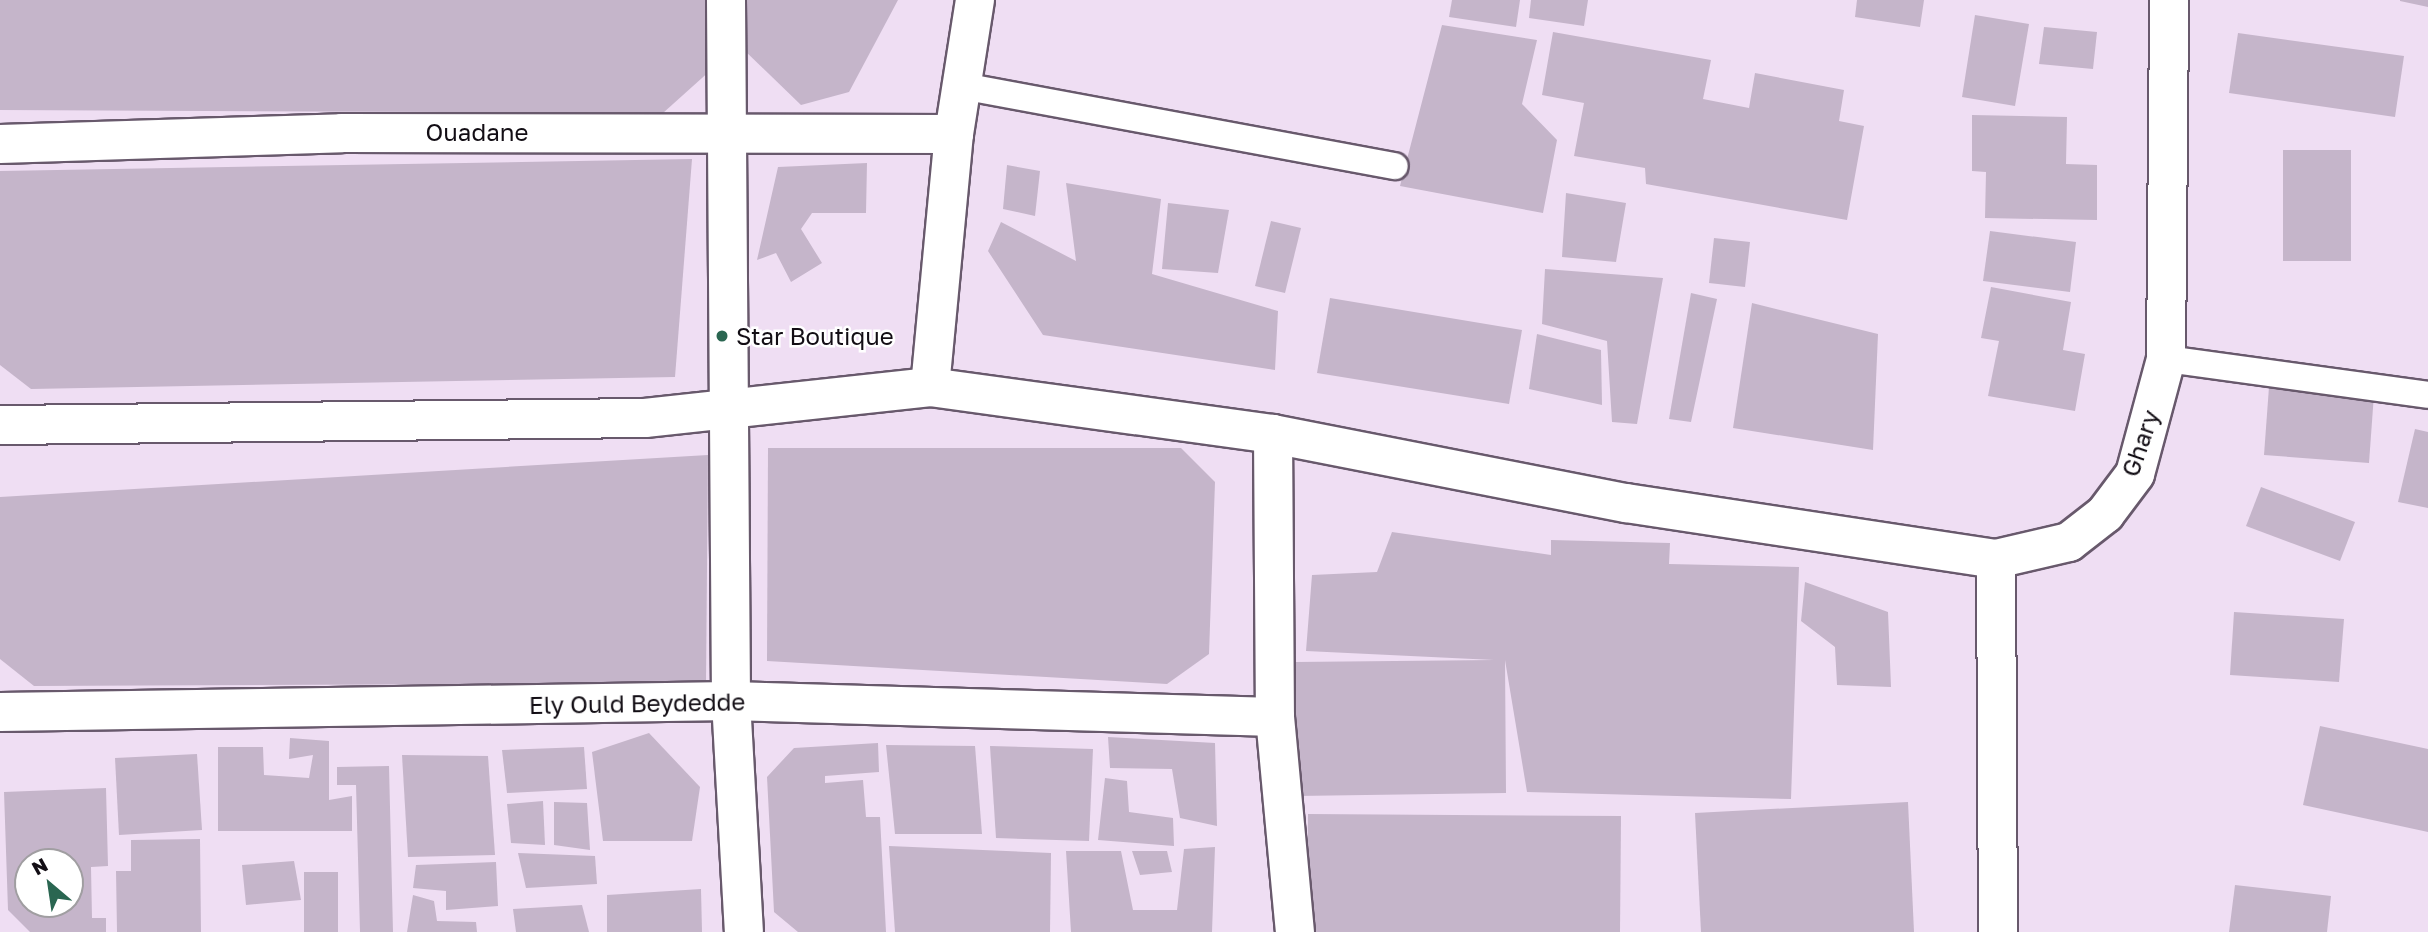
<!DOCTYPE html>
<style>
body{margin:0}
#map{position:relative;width:2428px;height:932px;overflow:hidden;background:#efdef3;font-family:"Golos Text",sans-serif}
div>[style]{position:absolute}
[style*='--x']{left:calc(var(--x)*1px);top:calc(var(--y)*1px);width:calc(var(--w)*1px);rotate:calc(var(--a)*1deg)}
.building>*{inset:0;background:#c5b5ca}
.roads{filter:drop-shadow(2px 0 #68596c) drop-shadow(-2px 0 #68596c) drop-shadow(0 2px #68596c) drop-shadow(0 -2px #68596c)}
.service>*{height:26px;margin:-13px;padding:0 13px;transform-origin:13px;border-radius:13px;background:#fff}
.minor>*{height:38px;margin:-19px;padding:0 19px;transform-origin:19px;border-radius:19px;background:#fff}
.dots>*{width:19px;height:19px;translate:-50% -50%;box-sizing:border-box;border:4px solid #fff;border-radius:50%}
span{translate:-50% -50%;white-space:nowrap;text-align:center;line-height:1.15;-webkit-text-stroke:5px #fff;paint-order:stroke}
.street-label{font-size:24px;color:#120d14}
.poi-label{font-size:24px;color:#120d14}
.left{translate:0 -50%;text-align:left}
.north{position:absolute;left:14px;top:848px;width:70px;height:70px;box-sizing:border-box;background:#fff;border:2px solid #a09ea1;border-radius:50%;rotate:331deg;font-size:19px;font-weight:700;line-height:28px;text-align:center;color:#120d14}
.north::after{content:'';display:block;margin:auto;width:24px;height:32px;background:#2a6651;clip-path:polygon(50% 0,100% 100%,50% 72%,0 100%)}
</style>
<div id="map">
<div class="building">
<i style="clip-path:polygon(0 0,711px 0,712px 69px,663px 113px,0 110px)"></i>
<i style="clip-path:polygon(743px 0,898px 0,849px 92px,801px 105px,743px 49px)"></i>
<i style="clip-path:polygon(1452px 0,1520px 0,1516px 27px,1449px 17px)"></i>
<i style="clip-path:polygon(1531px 0,1588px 0,1584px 26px,1529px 18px)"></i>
<i style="clip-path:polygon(1857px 0,1924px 0,1920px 27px,1855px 17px)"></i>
<i style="clip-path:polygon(2400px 0,2428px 0,2428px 7px,2400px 1px)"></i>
<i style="clip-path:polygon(1975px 15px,2029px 24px,2015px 106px,1962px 97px)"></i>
<i style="clip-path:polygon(1442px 25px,1537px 40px,1522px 104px,1557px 140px,1543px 213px,1400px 186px)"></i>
<i style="clip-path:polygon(2044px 27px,2097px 32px,2093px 69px,2039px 64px)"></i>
<i style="clip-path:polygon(1553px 32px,1711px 60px,1703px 99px,1749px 108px,1755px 73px,1844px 90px,1839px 121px,1864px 126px,1847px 220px,1646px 184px,1645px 168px,1574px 156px,1584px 103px,1542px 95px)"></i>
<i style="clip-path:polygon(2238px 33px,2404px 56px,2395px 117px,2229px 93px)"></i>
<i style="clip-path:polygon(1972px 115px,2067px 117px,2066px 164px,2097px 165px,2097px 220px,1985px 218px,1986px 172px,1972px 171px)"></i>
<i style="clip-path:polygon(2283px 150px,2351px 150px,2351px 261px,2283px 261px)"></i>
<i style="clip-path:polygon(692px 159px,675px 377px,31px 389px,0 365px,0 171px)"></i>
<i style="clip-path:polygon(867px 163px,866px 213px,812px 213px,801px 229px,822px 263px,791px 282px,776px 253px,757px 260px,778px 167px)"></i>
<i style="clip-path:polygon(1007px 165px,1040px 171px,1035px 216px,1003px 209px)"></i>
<i style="clip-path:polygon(1066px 183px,1161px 199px,1152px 274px,1278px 311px,1275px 370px,1043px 335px,988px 251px,1001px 222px,1076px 261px)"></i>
<i style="clip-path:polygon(1566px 193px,1626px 203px,1616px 262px,1562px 257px)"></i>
<i style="clip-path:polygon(1168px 203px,1229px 210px,1218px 273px,1162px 269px)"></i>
<i style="clip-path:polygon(1271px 221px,1301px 228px,1285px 293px,1255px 286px)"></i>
<i style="clip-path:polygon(1990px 231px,2076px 242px,2070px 292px,1983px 281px)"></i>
<i style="clip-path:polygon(1714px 238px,1750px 242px,1745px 287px,1709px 283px)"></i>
<i style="clip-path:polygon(1545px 269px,1663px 278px,1637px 424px,1612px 422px,1607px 341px,1542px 324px)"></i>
<i style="clip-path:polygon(1991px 287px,2071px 302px,2063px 350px,2085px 354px,2075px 411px,1988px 396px,1999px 341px,1981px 338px)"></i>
<i style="clip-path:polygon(1691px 293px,1717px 299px,1691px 422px,1669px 419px)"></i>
<i style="clip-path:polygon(1330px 298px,1522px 330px,1509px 404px,1317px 373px)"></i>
<i style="clip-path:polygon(1752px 303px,1878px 334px,1873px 450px,1733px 428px)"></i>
<i style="clip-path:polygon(1537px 334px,1601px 350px,1602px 405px,1529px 389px)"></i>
<i style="clip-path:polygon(2269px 387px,2374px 394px,2369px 463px,2264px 455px)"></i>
<i style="clip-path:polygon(2415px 429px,2428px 432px,2428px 508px,2398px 502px)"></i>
<i style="clip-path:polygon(768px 448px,1181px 448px,1215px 482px,1209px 654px,1167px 684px,767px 661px)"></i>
<i style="clip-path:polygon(708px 455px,706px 683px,34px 686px,0 659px,0 497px)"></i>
<i style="clip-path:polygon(2261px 487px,2355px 522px,2340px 561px,2246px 526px)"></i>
<i style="clip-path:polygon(1392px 532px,1551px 555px,1551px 540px,1670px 543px,1669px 564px,1799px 567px,1791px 799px,1527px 792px,1505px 660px,1506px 793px,1296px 796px,1295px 662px,1494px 660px,1306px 651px,1312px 575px,1377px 572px)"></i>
<i style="clip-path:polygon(1805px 582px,1888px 612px,1891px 687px,1837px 685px,1835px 647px,1801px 621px)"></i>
<i style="clip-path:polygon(2234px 612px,2344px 619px,2339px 682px,2230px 675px)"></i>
<i style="clip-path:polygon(2320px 726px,2428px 749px,2428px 832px,2303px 805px)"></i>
<i style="clip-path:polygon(649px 733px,700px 787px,692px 841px,603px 841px,592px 752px)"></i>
<i style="clip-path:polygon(1108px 737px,1215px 743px,1217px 826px,1180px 818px,1172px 769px,1110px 768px)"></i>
<i style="clip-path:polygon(290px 738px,329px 741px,329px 800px,352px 796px,352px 831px,218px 831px,218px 747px,263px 747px,264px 775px,309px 778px,313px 755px,289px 759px)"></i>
<i style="clip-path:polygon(878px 743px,879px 772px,825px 776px,825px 783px,863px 780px,866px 817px,880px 817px,886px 932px,798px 932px,774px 912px,767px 777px,794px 748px)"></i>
<i style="clip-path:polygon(886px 745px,975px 746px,982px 834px,895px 834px)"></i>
<i style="clip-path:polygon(990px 746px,1093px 749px,1089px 841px,996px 838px)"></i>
<i style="clip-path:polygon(584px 747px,587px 789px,507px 793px,502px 750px)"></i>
<i style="clip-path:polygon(197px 754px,202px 830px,119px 835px,115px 758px)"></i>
<i style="clip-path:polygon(402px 755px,488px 756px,495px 855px,408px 857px)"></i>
<i style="clip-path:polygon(389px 766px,393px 932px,360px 932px,356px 785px,337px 785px,337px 767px)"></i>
<i style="clip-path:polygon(1105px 778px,1127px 781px,1129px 812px,1173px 818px,1174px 846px,1098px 840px)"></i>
<i style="clip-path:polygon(evenodd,106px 788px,108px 866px,91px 867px,92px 918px,106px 918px,106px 932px,30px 932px,8px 910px,4px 792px,106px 788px,28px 862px,70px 862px,70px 904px,28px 904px,28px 862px)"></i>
<i style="clip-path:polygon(543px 801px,545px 845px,511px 843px,507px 804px)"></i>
<i style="clip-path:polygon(554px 802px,587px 803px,590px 850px,554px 845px)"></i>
<i style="clip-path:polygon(1908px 802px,1914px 932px,1701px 932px,1695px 813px)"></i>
<i style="clip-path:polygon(1308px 814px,1621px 816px,1620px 932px,1307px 932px)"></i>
<i style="clip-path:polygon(200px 839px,201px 932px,117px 932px,116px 871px,131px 871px,131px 840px)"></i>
<i style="clip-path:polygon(889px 846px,1051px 853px,1050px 932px,895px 932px)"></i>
<i style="clip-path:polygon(1215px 847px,1212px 932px,1071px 932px,1066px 851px,1121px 851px,1133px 910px,1177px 910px,1184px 849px)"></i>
<i style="clip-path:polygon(1132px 851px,1167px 851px,1172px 872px,1140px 875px)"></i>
<i style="clip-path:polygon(518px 853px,595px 856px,597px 884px,526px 888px)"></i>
<i style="clip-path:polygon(294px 861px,301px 900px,246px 905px,242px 865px)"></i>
<i style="clip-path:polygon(496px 862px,498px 906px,446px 910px,446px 891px,413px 888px,416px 865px)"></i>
<i style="clip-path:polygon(304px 872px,338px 872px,338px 932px,304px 932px)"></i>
<i style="clip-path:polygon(2235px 885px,2331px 896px,2327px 932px,2229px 932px)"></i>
<i style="clip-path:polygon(701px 889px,702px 932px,607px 932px,607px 895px)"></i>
<i style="clip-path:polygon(413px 895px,434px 901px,437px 921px,476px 922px,477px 932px,407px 932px)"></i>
<i style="clip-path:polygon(582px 905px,589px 932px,516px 932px,513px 909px)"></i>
</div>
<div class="roads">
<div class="service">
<i style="--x:962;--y:86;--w:440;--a:10.5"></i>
<i style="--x:2166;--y:359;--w:264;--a:7.8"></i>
</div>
<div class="minor">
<i style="--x:726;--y:0;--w:701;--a:89.59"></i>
<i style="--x:731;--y:701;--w:231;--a:86.8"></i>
<i style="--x:0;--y:144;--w:342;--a:-1.8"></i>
<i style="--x:342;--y:133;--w:612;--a:0.09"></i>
<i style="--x:930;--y:387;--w:254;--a:-84.6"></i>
<i style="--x:954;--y:134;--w:136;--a:-81.1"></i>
<i style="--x:0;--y:425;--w:645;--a:-0.62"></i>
<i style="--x:645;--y:418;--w:287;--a:-6.2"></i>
<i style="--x:930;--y:387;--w:346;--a:7.8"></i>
<i style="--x:1273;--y:434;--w:360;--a:11.1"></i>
<i style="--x:1626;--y:503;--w:374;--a:8.6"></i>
<i style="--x:1996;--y:559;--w:75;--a:-13.1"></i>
<i style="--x:2069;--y:542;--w:46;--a:-37.9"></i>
<i style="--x:2105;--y:514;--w:50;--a:-53.1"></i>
<i style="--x:2135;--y:474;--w:119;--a:-74.9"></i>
<i style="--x:2166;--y:359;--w:359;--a:-89.5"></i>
<i style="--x:1273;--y:434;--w:283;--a:89.6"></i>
<i style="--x:1275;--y:717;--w:216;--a:84.7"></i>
<i style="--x:1996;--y:559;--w:373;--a:89.7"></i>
<i style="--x:0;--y:712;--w:731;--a:-0.86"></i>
<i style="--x:731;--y:701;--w:544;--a:1.68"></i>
</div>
</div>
<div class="dots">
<i style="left:722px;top:336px;background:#2a6651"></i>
</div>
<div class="street-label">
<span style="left:477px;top:132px">Ouadane</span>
<span style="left:2140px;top:443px;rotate:-71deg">Ghary</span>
<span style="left:637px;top:703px;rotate:-1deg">Ely Ould Beydedde</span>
</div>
<div class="poi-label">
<span class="left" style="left:736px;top:336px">Star Boutique</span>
</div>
<div class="north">N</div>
</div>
